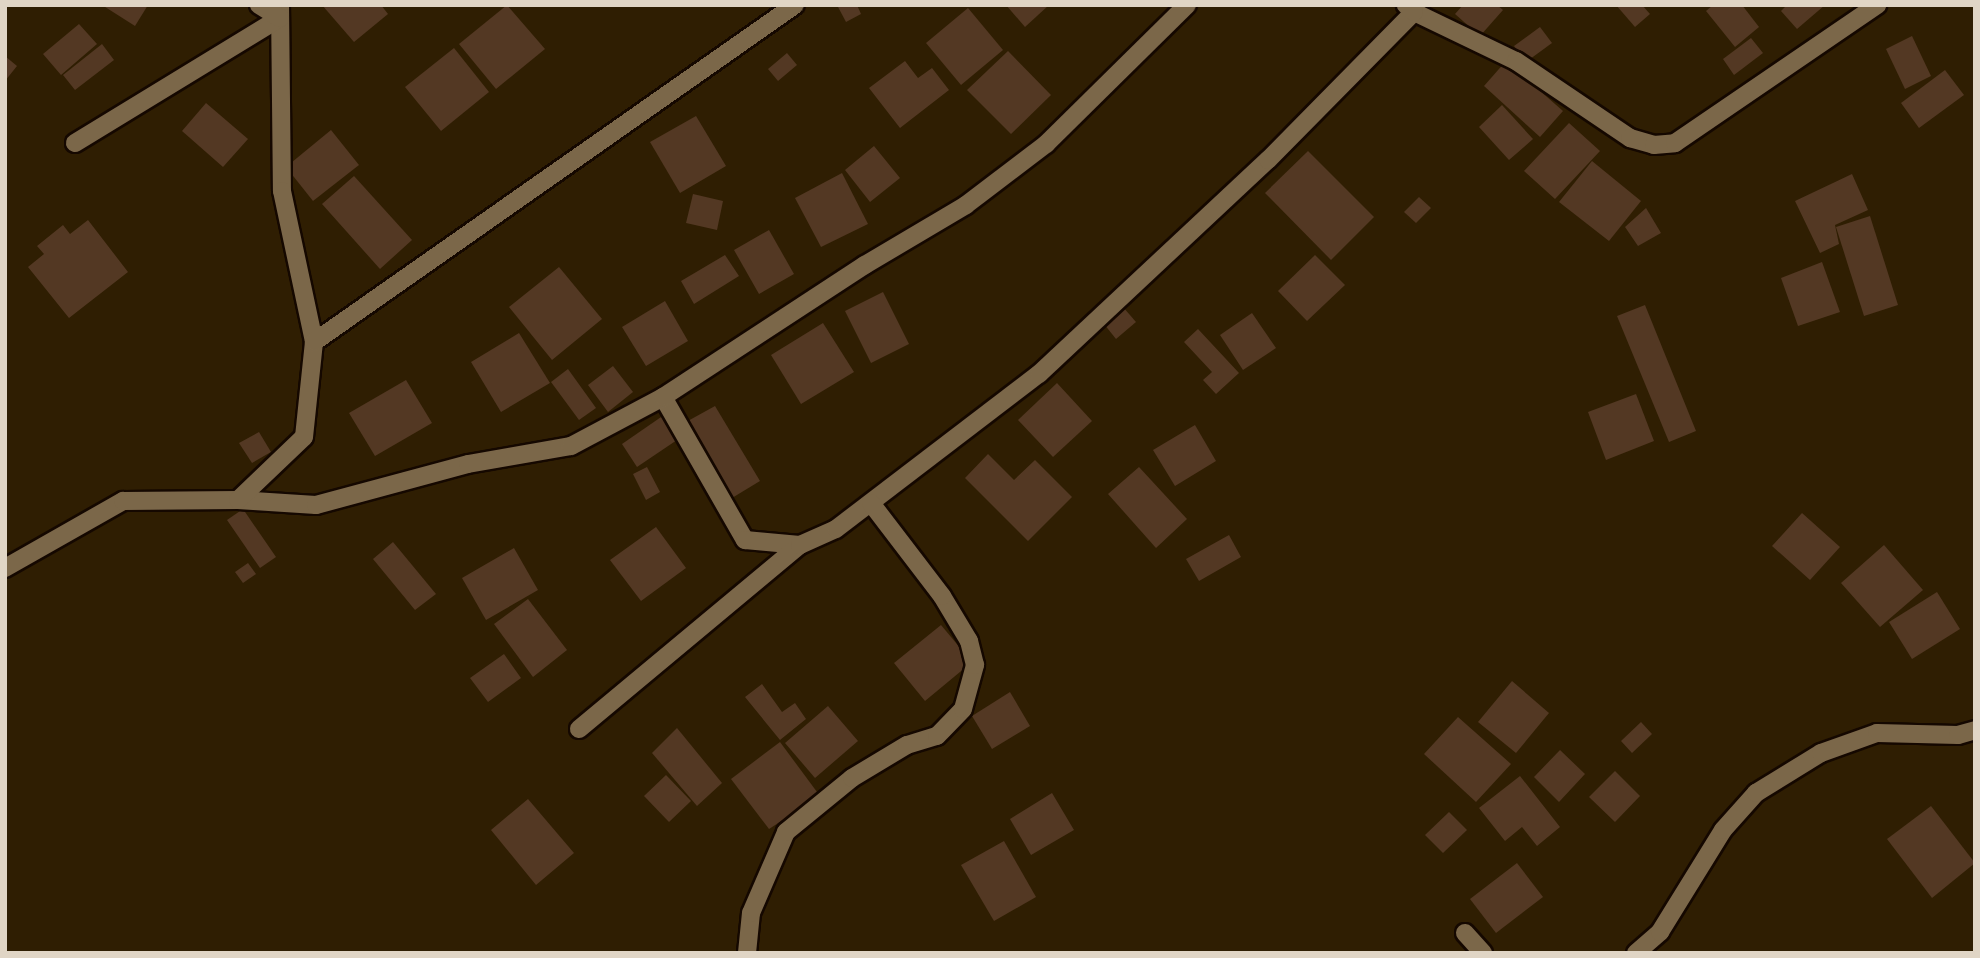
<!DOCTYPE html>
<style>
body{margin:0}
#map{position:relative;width:1980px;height:958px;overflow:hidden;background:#2f1e02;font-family:Bitter,serif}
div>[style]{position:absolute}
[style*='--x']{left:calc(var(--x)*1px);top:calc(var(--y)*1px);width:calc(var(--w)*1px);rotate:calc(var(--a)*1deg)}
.building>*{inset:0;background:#533823}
.roads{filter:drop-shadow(2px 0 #150800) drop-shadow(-2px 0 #150800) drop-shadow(0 2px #150800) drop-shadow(0 -2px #150800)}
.street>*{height:18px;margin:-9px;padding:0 9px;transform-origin:9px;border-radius:9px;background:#7b6749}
span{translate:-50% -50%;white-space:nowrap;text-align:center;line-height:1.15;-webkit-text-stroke:6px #2f1e02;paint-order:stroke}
.frame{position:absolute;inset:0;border:7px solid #e0d5c5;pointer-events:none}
</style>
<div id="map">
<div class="building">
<i style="clip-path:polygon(102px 5px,148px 5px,135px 26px)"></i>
<i style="clip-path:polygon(322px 5px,381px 5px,388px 14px,354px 42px)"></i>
<i style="clip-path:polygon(507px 5px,545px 49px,496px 89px,459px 44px)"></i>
<i style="clip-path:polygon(837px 5px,857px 5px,861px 14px,846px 22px)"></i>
<i style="clip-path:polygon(1006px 5px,1049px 5px,1025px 27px)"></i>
<i style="clip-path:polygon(1463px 5px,1497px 5px,1503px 10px,1480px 36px,1455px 14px)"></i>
<i style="clip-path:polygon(1616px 5px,1642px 5px,1650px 14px,1635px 27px)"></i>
<i style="clip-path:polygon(1713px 5px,1742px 5px,1759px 27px,1735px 47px,1706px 11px)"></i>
<i style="clip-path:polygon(1787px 5px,1825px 5px,1797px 29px,1781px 11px)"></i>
<i style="clip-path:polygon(968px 8px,1003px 50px,961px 85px,926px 43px)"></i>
<i style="clip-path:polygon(79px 24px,97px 44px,61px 75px,43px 54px)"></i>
<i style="clip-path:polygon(1540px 27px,1552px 43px,1526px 62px,1514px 46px)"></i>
<i style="clip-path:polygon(1912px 36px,1931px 76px,1905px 89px,1886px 49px)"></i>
<i style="clip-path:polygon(1751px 38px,1763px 53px,1734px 75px,1723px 59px)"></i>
<i style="clip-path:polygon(102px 44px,114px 60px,75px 90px,63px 75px)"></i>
<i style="clip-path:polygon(454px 48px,489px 92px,441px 131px,405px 87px)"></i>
<i style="clip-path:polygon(1008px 51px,1051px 95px,1011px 134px,967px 90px)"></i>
<i style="clip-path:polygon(787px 53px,797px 65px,778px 81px,768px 69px)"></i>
<i style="clip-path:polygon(5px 56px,17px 66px,5px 81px)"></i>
<i style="clip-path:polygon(905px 61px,918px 78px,932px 68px,949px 90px,900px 128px,869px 88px)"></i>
<i style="clip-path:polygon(1506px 61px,1563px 111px,1540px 137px,1484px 86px)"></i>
<i style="clip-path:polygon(1945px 70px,1964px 95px,1919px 128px,1901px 103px)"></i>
<i style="clip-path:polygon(206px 103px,248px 139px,223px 167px,182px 131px)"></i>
<i style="clip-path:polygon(1502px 105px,1533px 139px,1509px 160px,1479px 127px)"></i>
<i style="clip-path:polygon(696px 116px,726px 166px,680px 193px,650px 142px)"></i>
<i style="clip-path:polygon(1569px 123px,1600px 151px,1555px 199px,1524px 171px)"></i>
<i style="clip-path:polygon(331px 130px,359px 165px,313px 201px,286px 167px)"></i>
<i style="clip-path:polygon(874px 146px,900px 178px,870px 202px,845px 170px)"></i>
<i style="clip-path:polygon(1308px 151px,1374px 217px,1331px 260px,1265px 193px)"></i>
<i style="clip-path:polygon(1592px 161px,1641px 201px,1609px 241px,1559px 202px)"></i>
<i style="clip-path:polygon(842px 173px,868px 224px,821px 247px,795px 198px)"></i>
<i style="clip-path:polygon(1852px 174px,1868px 210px,1835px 225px,1839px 244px,1820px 253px,1795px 201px)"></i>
<i style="clip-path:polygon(354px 176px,412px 240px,380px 269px,322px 204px)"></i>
<i style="clip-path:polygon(693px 194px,723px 201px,717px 230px,686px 223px)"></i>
<i style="clip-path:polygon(1419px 197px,1431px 208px,1416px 223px,1404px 212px)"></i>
<i style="clip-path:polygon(1646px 208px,1661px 233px,1638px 246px,1625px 227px)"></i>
<i style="clip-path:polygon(1870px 216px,1898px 305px,1864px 316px,1836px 227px)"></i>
<i style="clip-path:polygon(88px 220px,128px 272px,69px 318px,28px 267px,44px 254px,37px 246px,63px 225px,70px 234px)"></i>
<i style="clip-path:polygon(769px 230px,794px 274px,759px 294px,734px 250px)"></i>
<i style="clip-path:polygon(725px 255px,739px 276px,694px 304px,681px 281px)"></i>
<i style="clip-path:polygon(1315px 255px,1345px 285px,1307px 321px,1278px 291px)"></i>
<i style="clip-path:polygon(1822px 262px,1840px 312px,1798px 326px,1781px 278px)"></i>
<i style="clip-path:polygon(559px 267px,602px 319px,552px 360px,509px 307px)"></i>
<i style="clip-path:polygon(883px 292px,909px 344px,871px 363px,845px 311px)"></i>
<i style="clip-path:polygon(665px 301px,688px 341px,646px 366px,622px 327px)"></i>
<i style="clip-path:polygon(1645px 305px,1696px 431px,1669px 442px,1617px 316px)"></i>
<i style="clip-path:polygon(1123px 307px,1136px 322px,1116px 339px,1104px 324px)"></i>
<i style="clip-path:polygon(1252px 313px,1276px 348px,1243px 370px,1220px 335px)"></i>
<i style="clip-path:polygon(823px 323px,854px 372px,801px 404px,771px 355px)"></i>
<i style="clip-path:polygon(1198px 329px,1239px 373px,1216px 394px,1203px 380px,1212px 372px,1184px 342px)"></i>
<i style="clip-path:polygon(519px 333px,550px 383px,501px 412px,471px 362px)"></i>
<i style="clip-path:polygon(613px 366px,633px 392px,608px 412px,588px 385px)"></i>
<i style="clip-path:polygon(568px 369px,596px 408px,579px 420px,551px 382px)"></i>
<i style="clip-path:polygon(406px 380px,432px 423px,375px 456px,349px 413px)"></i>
<i style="clip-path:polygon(1057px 383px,1092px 421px,1053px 457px,1018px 420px)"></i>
<i style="clip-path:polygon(1636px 394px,1654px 441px,1606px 460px,1588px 412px)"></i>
<i style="clip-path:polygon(715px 406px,760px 481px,732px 498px,686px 422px)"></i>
<i style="clip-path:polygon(664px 415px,680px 438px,637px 467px,622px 444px)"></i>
<i style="clip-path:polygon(1195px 425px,1216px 461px,1175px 486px,1153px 450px)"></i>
<i style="clip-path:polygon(259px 432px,271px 452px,252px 463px,239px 443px)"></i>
<i style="clip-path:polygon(988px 454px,1014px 480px,1035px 460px,1072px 497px,1028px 541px,965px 478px)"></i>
<i style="clip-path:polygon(647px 467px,660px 492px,646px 500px,633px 474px)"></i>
<i style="clip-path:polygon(1139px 467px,1187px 519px,1156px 548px,1108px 494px)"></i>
<i style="clip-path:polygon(243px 509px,276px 557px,260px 568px,227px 520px)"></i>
<i style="clip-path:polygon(1802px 513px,1840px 547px,1810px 580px,1772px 546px)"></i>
<i style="clip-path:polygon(656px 527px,686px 568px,641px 601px,610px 560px)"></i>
<i style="clip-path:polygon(1229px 535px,1241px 557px,1199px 581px,1186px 559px)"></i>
<i style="clip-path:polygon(393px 542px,436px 594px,415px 610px,373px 559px)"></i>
<i style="clip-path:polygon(1884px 545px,1923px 590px,1880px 627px,1841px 583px)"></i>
<i style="clip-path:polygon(514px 548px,538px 590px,486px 620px,462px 578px)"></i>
<i style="clip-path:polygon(248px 563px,256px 574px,243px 583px,235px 572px)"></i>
<i style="clip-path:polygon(1937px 592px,1960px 629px,1912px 659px,1889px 622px)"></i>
<i style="clip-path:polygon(528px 599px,567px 650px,533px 677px,494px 624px)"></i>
<i style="clip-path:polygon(941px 625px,972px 662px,925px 701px,894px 663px)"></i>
<i style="clip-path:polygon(504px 654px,521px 678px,488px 702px,470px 678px)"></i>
<i style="clip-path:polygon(1512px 681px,1549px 713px,1516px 753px,1478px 722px)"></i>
<i style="clip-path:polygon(762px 684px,782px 712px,795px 703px,806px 719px,780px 740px,745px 697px)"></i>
<i style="clip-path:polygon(1010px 692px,1030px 726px,992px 749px,972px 716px)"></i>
<i style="clip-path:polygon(828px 706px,858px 741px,815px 778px,785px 743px)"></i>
<i style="clip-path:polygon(1458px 717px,1511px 764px,1476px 802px,1424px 754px)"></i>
<i style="clip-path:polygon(1641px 722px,1652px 734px,1632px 753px,1621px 741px)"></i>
<i style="clip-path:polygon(677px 728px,722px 783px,697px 806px,652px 753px)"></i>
<i style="clip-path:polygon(780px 742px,820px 796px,769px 829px,731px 779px)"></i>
<i style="clip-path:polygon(1560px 750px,1585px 774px,1559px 802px,1534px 777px)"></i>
<i style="clip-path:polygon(1615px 771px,1640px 796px,1615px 822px,1589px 797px)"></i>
<i style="clip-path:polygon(666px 775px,691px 801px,669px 822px,644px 796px)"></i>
<i style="clip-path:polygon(1520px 776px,1560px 827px,1537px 846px,1522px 827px,1505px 841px,1479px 808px)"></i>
<i style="clip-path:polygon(1052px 793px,1074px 830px,1031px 855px,1010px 819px)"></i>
<i style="clip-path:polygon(528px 799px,574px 853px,536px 885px,491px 830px)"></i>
<i style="clip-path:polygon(1931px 806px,1975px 863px,1932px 898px,1887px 839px)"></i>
<i style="clip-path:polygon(1449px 812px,1467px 830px,1443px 853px,1425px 835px)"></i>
<i style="clip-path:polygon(1004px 841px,1036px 897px,994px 921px,961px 865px)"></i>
<i style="clip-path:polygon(1517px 863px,1543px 897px,1496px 933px,1470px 899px)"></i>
</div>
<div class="roads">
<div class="street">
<i style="--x:280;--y:5;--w:186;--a:89.4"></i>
<i style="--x:282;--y:191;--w:154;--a:78"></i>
<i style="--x:1416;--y:5;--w:7;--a:106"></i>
<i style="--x:1414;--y:12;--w:113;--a:25.7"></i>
<i style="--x:1516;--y:61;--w:138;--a:34"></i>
<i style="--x:1630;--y:138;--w:25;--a:16"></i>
<i style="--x:1654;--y:145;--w:21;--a:-5"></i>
<i style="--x:1675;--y:143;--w:245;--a:-34.3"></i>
<i style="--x:75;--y:143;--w:240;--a:-31.4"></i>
<i style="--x:280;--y:18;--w:25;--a:-148"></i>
<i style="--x:663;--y:397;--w:165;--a:60.2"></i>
<i style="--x:745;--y:540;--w:55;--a:5.2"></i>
<i style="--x:238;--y:500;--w:78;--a:3.7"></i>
<i style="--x:316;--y:505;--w:157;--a:-15.1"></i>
<i style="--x:468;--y:464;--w:105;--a:-9.9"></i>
<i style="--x:571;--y:446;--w:104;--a:-28"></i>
<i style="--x:663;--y:397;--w:241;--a:-33.2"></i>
<i style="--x:865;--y:265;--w:117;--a:-30.7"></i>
<i style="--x:966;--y:205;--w:101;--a:-37.3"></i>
<i style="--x:1046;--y:144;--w:198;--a:-44.6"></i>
<i style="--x:5;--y:568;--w:136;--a:-29.6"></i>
<i style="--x:123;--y:501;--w:115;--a:-0.5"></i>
<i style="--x:238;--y:500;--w:91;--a:-43.7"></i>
<i style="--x:304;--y:437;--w:96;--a:-84"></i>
<i style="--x:314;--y:342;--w:587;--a:-35.02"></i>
<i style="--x:579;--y:729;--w:288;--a:-39.8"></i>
<i style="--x:800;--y:545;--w:39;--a:-24"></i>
<i style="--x:836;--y:529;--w:255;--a:-37.4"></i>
<i style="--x:1039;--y:374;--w:313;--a:-43.1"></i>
<i style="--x:1268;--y:160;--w:208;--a:-45.4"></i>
<i style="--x:1414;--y:12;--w:11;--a:-139"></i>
<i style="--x:1465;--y:933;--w:27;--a:48"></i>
<i style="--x:747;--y:953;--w:40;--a:-84.3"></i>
<i style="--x:751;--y:913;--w:88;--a:-66.6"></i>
<i style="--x:786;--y:832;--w:85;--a:-39.3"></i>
<i style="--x:852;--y:778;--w:64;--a:-31"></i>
<i style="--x:907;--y:745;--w:31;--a:-17"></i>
<i style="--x:937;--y:736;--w:37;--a:-46"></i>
<i style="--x:963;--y:709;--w:46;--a:-74.7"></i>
<i style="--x:975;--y:665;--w:25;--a:-104"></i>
<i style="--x:969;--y:641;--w:52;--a:-121"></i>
<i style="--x:942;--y:596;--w:117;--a:-127.4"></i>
<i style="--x:1636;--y:953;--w:32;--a:-41"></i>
<i style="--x:1660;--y:932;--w:120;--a:-58.3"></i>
<i style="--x:1723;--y:830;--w:50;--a:-48.3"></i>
<i style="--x:1756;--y:793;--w:76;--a:-31.6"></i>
<i style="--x:1821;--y:753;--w:59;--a:-19.7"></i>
<i style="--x:1877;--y:733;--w:81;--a:1.4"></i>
<i style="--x:1958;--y:735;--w:18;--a:-16"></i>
</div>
</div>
<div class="frame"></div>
</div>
